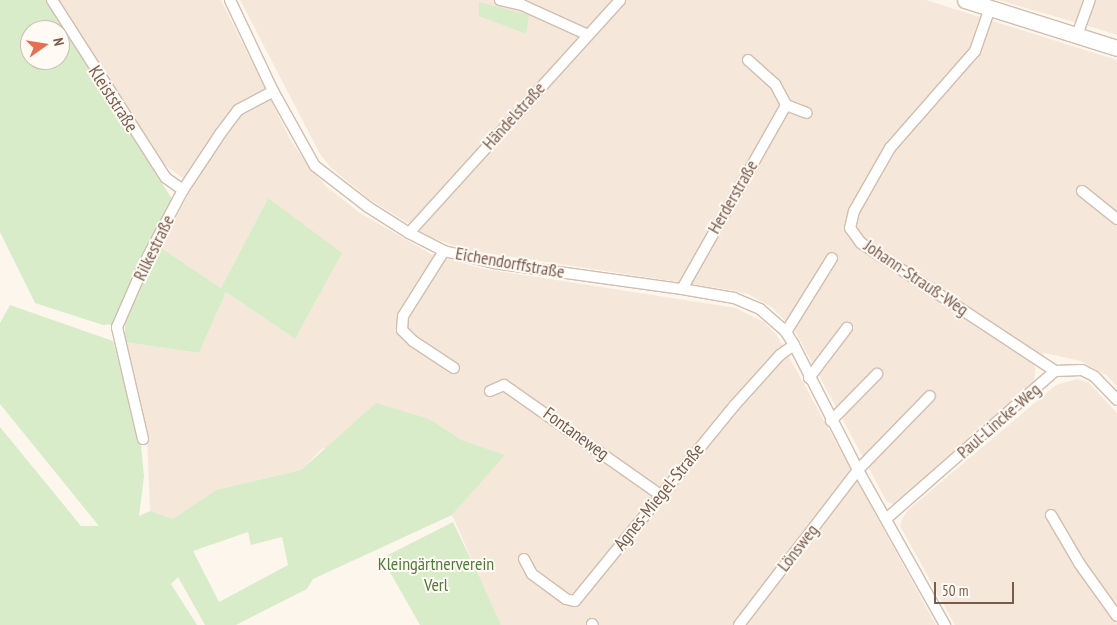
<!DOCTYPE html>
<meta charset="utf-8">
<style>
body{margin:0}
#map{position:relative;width:1117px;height:625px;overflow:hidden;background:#fdf6ec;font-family:"PT Sans Narrow",sans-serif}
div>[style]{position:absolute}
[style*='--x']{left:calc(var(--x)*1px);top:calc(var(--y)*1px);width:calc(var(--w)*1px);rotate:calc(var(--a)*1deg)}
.residential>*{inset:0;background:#f5e8da}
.green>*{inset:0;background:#d8ecc9}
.roads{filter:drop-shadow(1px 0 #d1beb0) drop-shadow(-1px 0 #d1beb0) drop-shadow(0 1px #d1beb0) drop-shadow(0 -1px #d1beb0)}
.street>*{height:10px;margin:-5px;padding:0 5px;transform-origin:5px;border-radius:5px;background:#fff}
.secondary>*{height:15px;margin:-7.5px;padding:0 7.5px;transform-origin:7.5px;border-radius:7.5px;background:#fff}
span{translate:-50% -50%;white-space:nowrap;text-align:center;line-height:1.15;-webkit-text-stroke:4px #fffaf3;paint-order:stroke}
.street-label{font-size:18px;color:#7a5c4d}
.park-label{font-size:18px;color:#537a41}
.north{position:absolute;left:20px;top:20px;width:50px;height:50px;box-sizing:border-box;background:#fffaf3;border:1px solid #cabbb1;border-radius:50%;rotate:77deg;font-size:14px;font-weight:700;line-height:20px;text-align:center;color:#7a5c4d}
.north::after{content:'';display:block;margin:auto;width:18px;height:22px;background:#e76f51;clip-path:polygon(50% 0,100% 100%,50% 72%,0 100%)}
.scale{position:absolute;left:934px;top:582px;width:80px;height:22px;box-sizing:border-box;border:2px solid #7a5c4d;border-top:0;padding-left:6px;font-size:15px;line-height:18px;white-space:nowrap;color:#7a5c4d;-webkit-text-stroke:4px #fffaf3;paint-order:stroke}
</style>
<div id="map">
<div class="residential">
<i style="clip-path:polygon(59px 0,221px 0,290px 139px,308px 166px,327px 187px,360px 213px,431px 254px,485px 269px,736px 308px,764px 322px,776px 334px,792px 362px,936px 625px,501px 625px,452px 515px,504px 455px,462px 440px,429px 419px,322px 449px,301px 470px,216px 490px,173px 520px,150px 511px,147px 436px,125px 342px,199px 353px,226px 292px,295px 339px,317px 298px,268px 198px,221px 288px,160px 247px,193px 186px,164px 164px)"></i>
<i style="clip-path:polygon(240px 0,926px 0,1117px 60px,1117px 387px,1106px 375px,1081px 361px,1044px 353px,1036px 364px,1034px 382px,977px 430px,934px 473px,893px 504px,887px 502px,795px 331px,773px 308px,748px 294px,724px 289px,466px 250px,430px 237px,369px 199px,331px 168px,320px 154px)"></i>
<i style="clip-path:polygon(998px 0,1117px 0,1117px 35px,1092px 27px)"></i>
<i style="clip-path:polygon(1077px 379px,1089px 383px,1117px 413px,1117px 625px,955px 625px,900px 526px,902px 519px,908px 510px,1056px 385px)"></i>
</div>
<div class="green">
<i style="clip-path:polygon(evenodd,0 0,46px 0,174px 202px,113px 324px,103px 325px,35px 303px,0 232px,0 0,30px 30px,60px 30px,60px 60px,30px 60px,30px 30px)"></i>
<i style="clip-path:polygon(479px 2px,529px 15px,526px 34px,479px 16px)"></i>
<i style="clip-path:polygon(268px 198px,342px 253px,295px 339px,226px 292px,199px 353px,125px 342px,125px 320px,160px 247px,221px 288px)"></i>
<i style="clip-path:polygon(evenodd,10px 305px,113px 341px,141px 445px,144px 476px,139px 516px,150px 511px,173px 519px,216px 490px,301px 470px,376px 403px,429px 419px,462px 440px,505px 455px,452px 515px,313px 579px,307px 589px,236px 625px,205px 625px,178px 577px,171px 584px,197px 625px,0 625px,0 427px,81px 526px,99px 526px,0 404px,0 323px,10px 305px,248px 532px,251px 545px,282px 537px,288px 565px,219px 602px,193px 551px,248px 532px)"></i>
<i style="clip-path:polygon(453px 522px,481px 580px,501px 625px,420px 625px,382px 558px)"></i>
</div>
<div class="roads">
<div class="street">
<i style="--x:52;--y:0;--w:211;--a:57.4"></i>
<i style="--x:166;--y:178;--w:21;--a:35"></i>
<i style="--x:230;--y:0;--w:101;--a:64.7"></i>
<i style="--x:273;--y:91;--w:86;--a:60.8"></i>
<i style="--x:315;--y:166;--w:67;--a:37.7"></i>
<i style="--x:368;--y:207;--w:49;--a:32.4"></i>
<i style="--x:409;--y:233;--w:39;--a:27"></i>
<i style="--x:444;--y:251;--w:51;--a:13.5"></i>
<i style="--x:494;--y:263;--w:190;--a:7.9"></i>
<i style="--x:682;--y:289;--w:53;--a:9.8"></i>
<i style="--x:734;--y:298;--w:28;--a:23"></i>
<i style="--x:760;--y:309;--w:35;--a:41"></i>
<i style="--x:786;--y:332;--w:15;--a:58"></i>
<i style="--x:794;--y:345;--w:140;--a:62.9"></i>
<i style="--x:858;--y:470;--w:178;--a:60.7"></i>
<i style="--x:500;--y:0;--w:23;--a:13"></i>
<i style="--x:522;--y:5;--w:72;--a:24.4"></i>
<i style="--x:990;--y:8;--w:46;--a:109.2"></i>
<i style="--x:975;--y:51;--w:129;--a:131.2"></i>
<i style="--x:890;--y:148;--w:73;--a:119.7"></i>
<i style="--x:854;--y:211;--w:17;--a:103"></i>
<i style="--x:850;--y:228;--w:19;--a:54"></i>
<i style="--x:861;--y:243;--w:232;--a:33.4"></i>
<i style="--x:1077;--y:35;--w:37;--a:-70"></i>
<i style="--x:748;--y:60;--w:36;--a:42"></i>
<i style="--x:775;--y:84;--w:24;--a:62"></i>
<i style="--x:786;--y:105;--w:22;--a:21"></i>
<i style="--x:1082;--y:191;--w:45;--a:38.7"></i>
<i style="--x:409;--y:233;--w:314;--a:-47.8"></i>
<i style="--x:444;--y:251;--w:77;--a:122.2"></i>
<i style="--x:403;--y:316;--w:14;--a:94"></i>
<i style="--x:402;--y:330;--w:16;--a:45"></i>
<i style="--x:413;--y:341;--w:49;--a:33.4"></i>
<i style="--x:682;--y:289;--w:211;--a:-60.5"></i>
<i style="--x:786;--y:332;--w:87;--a:-58.1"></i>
<i style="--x:809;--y:378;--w:63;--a:-52.8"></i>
<i style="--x:490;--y:391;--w:15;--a:-23"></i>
<i style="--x:504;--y:385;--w:189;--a:35.1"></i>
<i style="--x:831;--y:421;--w:66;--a:-45.6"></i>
<i style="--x:143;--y:439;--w:115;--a:-103.1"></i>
<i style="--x:117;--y:327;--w:77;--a:-66.4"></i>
<i style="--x:148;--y:256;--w:75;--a:-62.1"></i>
<i style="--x:183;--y:190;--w:67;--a:-56.5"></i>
<i style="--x:220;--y:134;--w:30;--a:-53"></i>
<i style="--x:238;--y:110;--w:40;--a:-28"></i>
<i style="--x:1051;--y:515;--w:56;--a:59.7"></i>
<i style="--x:1079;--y:563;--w:65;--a:54.4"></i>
<i style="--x:886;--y:519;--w:225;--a:-41.2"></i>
<i style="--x:1055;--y:371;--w:27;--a:-2"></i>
<i style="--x:1082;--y:370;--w:13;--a:27"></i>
<i style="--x:1094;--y:376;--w:33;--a:46"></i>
<i style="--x:524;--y:559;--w:17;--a:62"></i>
<i style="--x:532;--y:574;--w:42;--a:36.3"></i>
<i style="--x:566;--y:599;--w:9;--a:13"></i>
<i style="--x:575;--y:601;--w:252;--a:-50.8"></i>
<i style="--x:734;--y:406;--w:69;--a:-48"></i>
<i style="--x:780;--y:355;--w:17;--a:-36"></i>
<i style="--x:592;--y:624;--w:1;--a:45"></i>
<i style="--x:739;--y:625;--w:195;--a:-52.5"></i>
<i style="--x:858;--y:470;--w:103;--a:-45.8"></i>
</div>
<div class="secondary">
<i style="--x:965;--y:0;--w:159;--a:17.5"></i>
</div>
</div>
<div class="street-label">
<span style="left:113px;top:99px;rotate:57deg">Kleiststraße</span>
<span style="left:514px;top:116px;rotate:-48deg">Händelstraße</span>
<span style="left:733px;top:197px;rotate:-60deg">Herderstraße</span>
<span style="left:154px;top:248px;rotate:-64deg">Rilkestraße</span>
<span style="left:510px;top:263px;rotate:10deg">Eichendorffstraße</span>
<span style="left:916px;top:278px;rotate:34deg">Johann-Strauß-Weg</span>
<span style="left:999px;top:421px;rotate:-41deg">Paul-Lincke-Weg</span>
<span style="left:576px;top:434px;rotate:36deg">Fontaneweg</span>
<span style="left:659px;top:497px;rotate:-51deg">Agnes-Miegel-Straße</span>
<span style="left:798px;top:548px;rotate:-52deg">Lönsweg</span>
</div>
<div class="park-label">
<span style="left:436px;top:575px">Kleingärtnerverein<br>Verl</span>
</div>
<div class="north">N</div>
<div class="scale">50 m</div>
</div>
